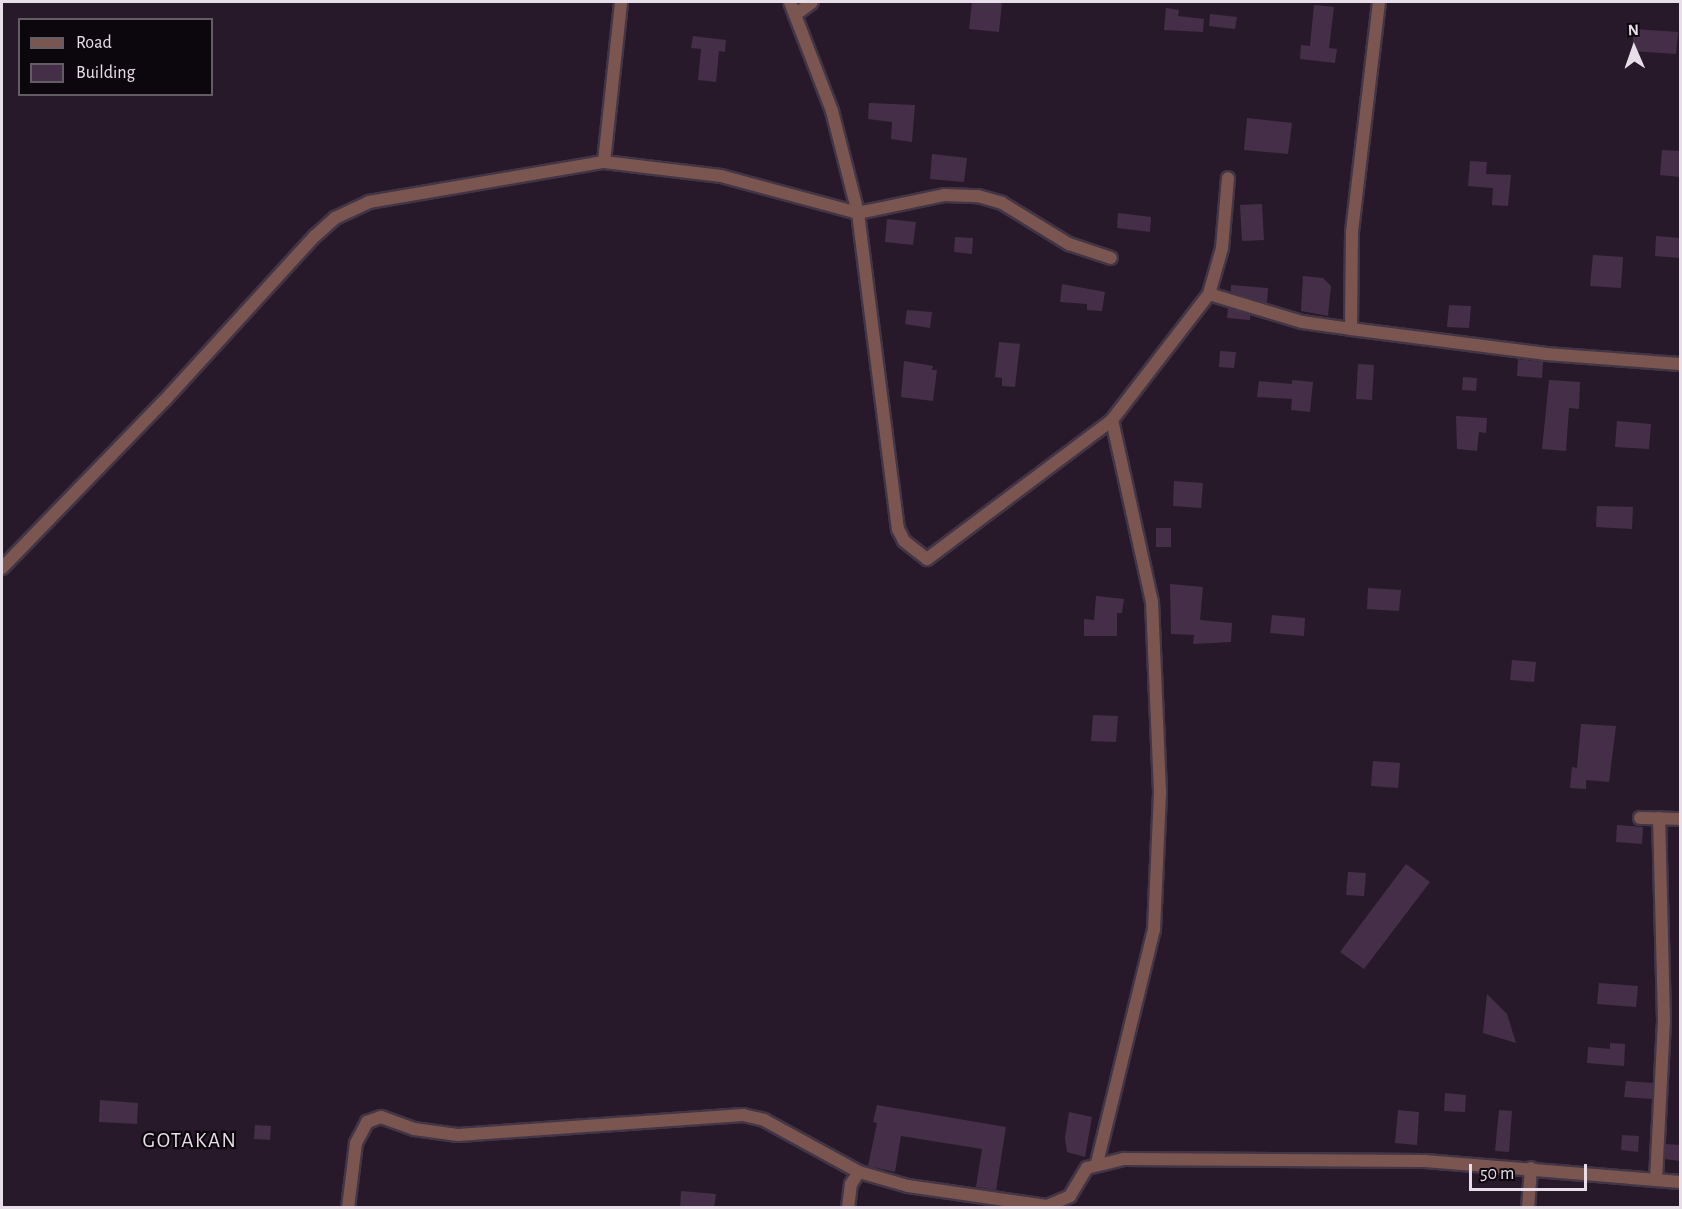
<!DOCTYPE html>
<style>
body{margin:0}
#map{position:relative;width:1682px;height:1209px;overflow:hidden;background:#27192a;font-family:"Alegreya Sans",sans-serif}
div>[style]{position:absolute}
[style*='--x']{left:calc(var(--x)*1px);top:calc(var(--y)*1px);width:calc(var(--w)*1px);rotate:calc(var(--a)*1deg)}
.building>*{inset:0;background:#452f48}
.roads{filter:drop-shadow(2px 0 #423545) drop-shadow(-2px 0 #423545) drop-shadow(0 2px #423545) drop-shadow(0 -2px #423545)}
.street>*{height:12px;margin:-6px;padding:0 6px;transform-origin:6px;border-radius:6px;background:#7b5651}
span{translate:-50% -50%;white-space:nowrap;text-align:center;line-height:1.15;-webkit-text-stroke:4.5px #0c060d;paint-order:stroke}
.quarter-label{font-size:21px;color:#e8dee9;letter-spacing:1.5px}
.frame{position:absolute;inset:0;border:3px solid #e8dee9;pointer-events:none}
.legend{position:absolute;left:18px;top:18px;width:195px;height:78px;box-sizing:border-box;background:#0c060d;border:2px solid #645c65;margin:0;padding:8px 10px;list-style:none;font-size:18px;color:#e8dee9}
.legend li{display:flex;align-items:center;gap:12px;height:30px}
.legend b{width:30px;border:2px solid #645c65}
.north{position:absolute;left:1604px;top:18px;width:60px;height:60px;-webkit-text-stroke:4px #0c060d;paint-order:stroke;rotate:358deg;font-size:16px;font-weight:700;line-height:24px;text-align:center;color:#e8dee9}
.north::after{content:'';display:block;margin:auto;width:21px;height:27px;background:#e8dee9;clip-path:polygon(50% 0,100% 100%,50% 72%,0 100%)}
.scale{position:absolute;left:1469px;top:1164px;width:118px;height:27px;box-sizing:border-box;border:3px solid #e8dee9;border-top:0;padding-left:8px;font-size:18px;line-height:21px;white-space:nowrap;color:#e8dee9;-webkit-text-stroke:4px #0c060d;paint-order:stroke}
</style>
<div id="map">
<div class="building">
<i style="clip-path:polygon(972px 2px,1002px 2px,999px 32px,969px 29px)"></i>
<i style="clip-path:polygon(1314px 5px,1334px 7px,1329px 48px,1337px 49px,1335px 63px,1300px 59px,1301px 45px,1310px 46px)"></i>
<i style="clip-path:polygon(1166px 8px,1179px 10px,1178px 16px,1204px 19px,1203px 32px,1164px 30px)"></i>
<i style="clip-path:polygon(1210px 14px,1237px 17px,1235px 29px,1209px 26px)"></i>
<i style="clip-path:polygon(1634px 29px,1678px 32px,1676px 54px,1632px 51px)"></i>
<i style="clip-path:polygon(693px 36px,726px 40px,725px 52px,719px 51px,716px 82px,698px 80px,701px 49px,691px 48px)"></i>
<i style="clip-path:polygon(869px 103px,915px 105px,912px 142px,891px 139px,892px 122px,868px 119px)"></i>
<i style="clip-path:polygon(1247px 118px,1292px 123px,1288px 154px,1244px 150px)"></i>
<i style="clip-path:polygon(1662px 150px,1680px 151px,1680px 177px,1660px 175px)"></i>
<i style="clip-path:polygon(932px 154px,967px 158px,964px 182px,930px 179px)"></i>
<i style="clip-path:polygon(1470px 161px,1487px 162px,1486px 174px,1511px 175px,1508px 206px,1492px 205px,1493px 188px,1468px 186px)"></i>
<i style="clip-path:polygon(1262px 204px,1264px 240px,1242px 241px,1240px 205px)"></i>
<i style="clip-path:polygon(1118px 213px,1151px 217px,1150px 232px,1117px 228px)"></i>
<i style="clip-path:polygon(887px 219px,916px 222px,913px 245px,885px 242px)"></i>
<i style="clip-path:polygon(1656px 236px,1680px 238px,1680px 258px,1655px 256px)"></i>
<i style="clip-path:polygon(955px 237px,973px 238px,972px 254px,954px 252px)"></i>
<i style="clip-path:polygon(1593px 255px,1623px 257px,1621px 288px,1590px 286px)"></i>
<i style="clip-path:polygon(1303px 276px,1323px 278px,1331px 286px,1328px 316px,1301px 311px)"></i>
<i style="clip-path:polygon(1062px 284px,1105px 292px,1102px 311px,1087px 310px,1087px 304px,1060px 302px)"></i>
<i style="clip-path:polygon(1231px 285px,1268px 288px,1267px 303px,1231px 292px)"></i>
<i style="clip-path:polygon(1449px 305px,1471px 306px,1469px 328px,1447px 327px)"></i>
<i style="clip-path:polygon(1228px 308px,1250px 315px,1250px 320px,1227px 318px)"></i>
<i style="clip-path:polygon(907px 310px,932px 312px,930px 328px,905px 324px)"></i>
<i style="clip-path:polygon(999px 342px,1020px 344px,1015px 387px,1002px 386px,1002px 378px,995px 377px)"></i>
<i style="clip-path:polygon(1220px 351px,1236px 352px,1234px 368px,1219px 367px)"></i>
<i style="clip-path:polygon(1518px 359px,1543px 362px,1542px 378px,1517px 376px)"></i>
<i style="clip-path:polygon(904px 361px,933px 366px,932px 370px,937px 370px,933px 401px,901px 397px)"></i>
<i style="clip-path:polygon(1358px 364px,1374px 365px,1372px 400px,1356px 399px)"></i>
<i style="clip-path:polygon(1463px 377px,1477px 378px,1476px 391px,1462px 390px)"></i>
<i style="clip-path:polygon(1292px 380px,1313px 382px,1310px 412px,1291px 410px,1292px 399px,1257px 397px,1259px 381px,1292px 384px)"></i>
<i style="clip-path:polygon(1549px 380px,1580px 382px,1579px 409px,1569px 408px,1566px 451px,1542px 449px)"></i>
<i style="clip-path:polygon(1456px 416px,1487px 418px,1486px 433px,1479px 432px,1477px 451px,1457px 449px)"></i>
<i style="clip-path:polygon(1617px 421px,1651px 424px,1649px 449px,1615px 447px)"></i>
<i style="clip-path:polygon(1174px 481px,1203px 483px,1201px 508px,1173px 506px)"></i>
<i style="clip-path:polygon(1597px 506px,1633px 507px,1632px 529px,1596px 527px)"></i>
<i style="clip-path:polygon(1156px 528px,1171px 528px,1171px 547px,1156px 547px)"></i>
<i style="clip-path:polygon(1170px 584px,1203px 587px,1200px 620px,1232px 623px,1231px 642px,1193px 644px,1194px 635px,1171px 634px)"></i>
<i style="clip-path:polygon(1368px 588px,1401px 590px,1399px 611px,1367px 609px)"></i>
<i style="clip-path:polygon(1096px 596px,1124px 599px,1122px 613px,1117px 613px,1117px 636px,1084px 636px,1084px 619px,1094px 620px)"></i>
<i style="clip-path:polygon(1272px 615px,1305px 618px,1304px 636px,1270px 633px)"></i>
<i style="clip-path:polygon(1512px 660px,1536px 662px,1534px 682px,1510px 680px)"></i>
<i style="clip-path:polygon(1093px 715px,1118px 716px,1116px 742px,1091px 741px)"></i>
<i style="clip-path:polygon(1581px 724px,1616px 726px,1609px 782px,1586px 780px,1586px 789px,1570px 788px,1572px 767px,1577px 768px)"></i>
<i style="clip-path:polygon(1373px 761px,1400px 763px,1398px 788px,1371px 786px)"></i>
<i style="clip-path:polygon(1617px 825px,1643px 827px,1642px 844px,1616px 842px)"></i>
<i style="clip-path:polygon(1406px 864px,1430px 882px,1364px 969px,1340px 952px)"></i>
<i style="clip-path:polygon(1348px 872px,1366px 873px,1364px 896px,1346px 895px)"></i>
<i style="clip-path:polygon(1599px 983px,1638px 986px,1636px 1007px,1597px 1004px)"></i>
<i style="clip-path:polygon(1487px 994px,1507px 1014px,1516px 1043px,1483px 1033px)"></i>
<i style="clip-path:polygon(1610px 1043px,1625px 1044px,1624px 1066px,1587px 1063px,1588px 1047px,1610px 1049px)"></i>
<i style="clip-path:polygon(1626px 1081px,1653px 1083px,1652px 1099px,1624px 1097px)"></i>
<i style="clip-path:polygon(1445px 1093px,1466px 1095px,1465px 1112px,1444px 1111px)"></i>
<i style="clip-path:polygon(100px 1100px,138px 1103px,137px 1124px,99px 1122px)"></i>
<i style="clip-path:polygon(877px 1105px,1006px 1127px,996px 1190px,976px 1187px,982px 1149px,901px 1136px,895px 1172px,868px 1166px,877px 1123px,873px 1122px)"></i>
<i style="clip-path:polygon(1398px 1110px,1419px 1112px,1417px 1145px,1395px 1143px)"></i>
<i style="clip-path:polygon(1499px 1110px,1512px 1111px,1509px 1152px,1495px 1151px)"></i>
<i style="clip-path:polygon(1069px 1112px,1092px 1117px,1085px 1157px,1067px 1152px,1065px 1138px)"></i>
<i style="clip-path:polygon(255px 1125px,271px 1126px,270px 1140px,254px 1139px)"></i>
<i style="clip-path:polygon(1622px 1135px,1639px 1136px,1638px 1152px,1621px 1150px)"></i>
<i style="clip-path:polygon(1666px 1144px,1680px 1145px,1680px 1161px,1665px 1159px)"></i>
<i style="clip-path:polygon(681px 1191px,716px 1194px,714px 1208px,680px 1208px)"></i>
</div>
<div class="roads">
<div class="street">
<i style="--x:790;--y:2;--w:117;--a:68.9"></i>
<i style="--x:832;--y:111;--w:105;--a:75.7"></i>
<i style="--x:858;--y:213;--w:319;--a:82.8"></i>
<i style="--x:898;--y:529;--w:13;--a:63"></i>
<i style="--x:904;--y:541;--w:29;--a:38"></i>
<i style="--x:927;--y:559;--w:231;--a:-36.9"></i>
<i style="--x:1112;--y:420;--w:159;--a:-52.4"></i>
<i style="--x:1209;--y:294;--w:48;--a:-74.2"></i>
<i style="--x:1222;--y:248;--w:70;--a:-85.1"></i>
<i style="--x:1379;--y:2;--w:232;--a:96.7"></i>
<i style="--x:1352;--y:232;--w:97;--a:90.6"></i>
<i style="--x:1351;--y:329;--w:197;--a:7.3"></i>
<i style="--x:1546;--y:354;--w:134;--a:4.3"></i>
<i style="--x:795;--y:15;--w:21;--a:-37"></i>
<i style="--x:604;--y:162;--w:161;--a:-83.9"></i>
<i style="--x:1209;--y:294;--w:97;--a:16.8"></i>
<i style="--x:1302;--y:322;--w:49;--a:8.1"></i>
<i style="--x:2;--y:568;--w:234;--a:-45.9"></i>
<i style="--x:165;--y:400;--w:222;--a:-47.6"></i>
<i style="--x:315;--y:236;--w:27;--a:-42"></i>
<i style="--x:335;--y:218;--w:38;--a:-25"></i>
<i style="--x:369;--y:202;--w:238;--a:-9.7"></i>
<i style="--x:604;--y:162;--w:118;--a:6.8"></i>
<i style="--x:721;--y:176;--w:142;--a:15.1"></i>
<i style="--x:858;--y:213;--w:89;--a:-11.7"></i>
<i style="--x:945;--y:195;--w:33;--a:2"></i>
<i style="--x:978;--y:196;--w:25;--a:16"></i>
<i style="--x:1002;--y:203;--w:79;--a:31.5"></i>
<i style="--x:1069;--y:244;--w:44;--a:18.4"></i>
<i style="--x:1640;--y:818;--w:40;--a:1.4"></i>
<i style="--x:1097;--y:1163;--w:240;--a:-76.3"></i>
<i style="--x:1154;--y:930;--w:138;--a:-87.5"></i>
<i style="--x:1160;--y:792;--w:190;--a:-92.4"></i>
<i style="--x:1152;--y:602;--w:186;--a:-102.4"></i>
<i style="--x:1656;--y:1179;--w:159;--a:-87.1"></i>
<i style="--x:1664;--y:1020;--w:202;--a:-91.4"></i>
<i style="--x:348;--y:1208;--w:65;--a:-83"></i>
<i style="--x:356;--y:1143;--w:24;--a:-62"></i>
<i style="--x:367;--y:1122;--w:15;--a:-20"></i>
<i style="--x:381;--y:1117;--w:35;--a:20"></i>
<i style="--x:414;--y:1129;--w:44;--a:7.8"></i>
<i style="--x:458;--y:1135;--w:286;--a:-4"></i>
<i style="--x:743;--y:1115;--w:22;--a:13"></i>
<i style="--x:764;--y:1120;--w:108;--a:28.7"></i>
<i style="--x:859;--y:1172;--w:51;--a:15.9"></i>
<i style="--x:908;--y:1186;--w:140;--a:8.2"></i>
<i style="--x:1047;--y:1206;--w:25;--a:-23"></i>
<i style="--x:1070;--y:1196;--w:33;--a:-59"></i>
<i style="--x:1087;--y:1168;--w:38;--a:-14"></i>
<i style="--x:1124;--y:1159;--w:301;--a:0.4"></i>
<i style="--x:1425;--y:1161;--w:256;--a:4.7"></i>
<i style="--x:848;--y:1208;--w:24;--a:-83"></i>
<i style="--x:851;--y:1184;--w:14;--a:-56"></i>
<i style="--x:1528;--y:1208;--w:40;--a:-85.7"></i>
</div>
</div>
<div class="quarter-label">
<span style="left:190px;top:1141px">GOTAKAN</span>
</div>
<div class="frame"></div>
<ul class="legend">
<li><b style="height:8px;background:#7b5651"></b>Road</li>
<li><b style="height:16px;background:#452f48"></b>Building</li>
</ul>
<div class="north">N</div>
<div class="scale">50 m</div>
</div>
